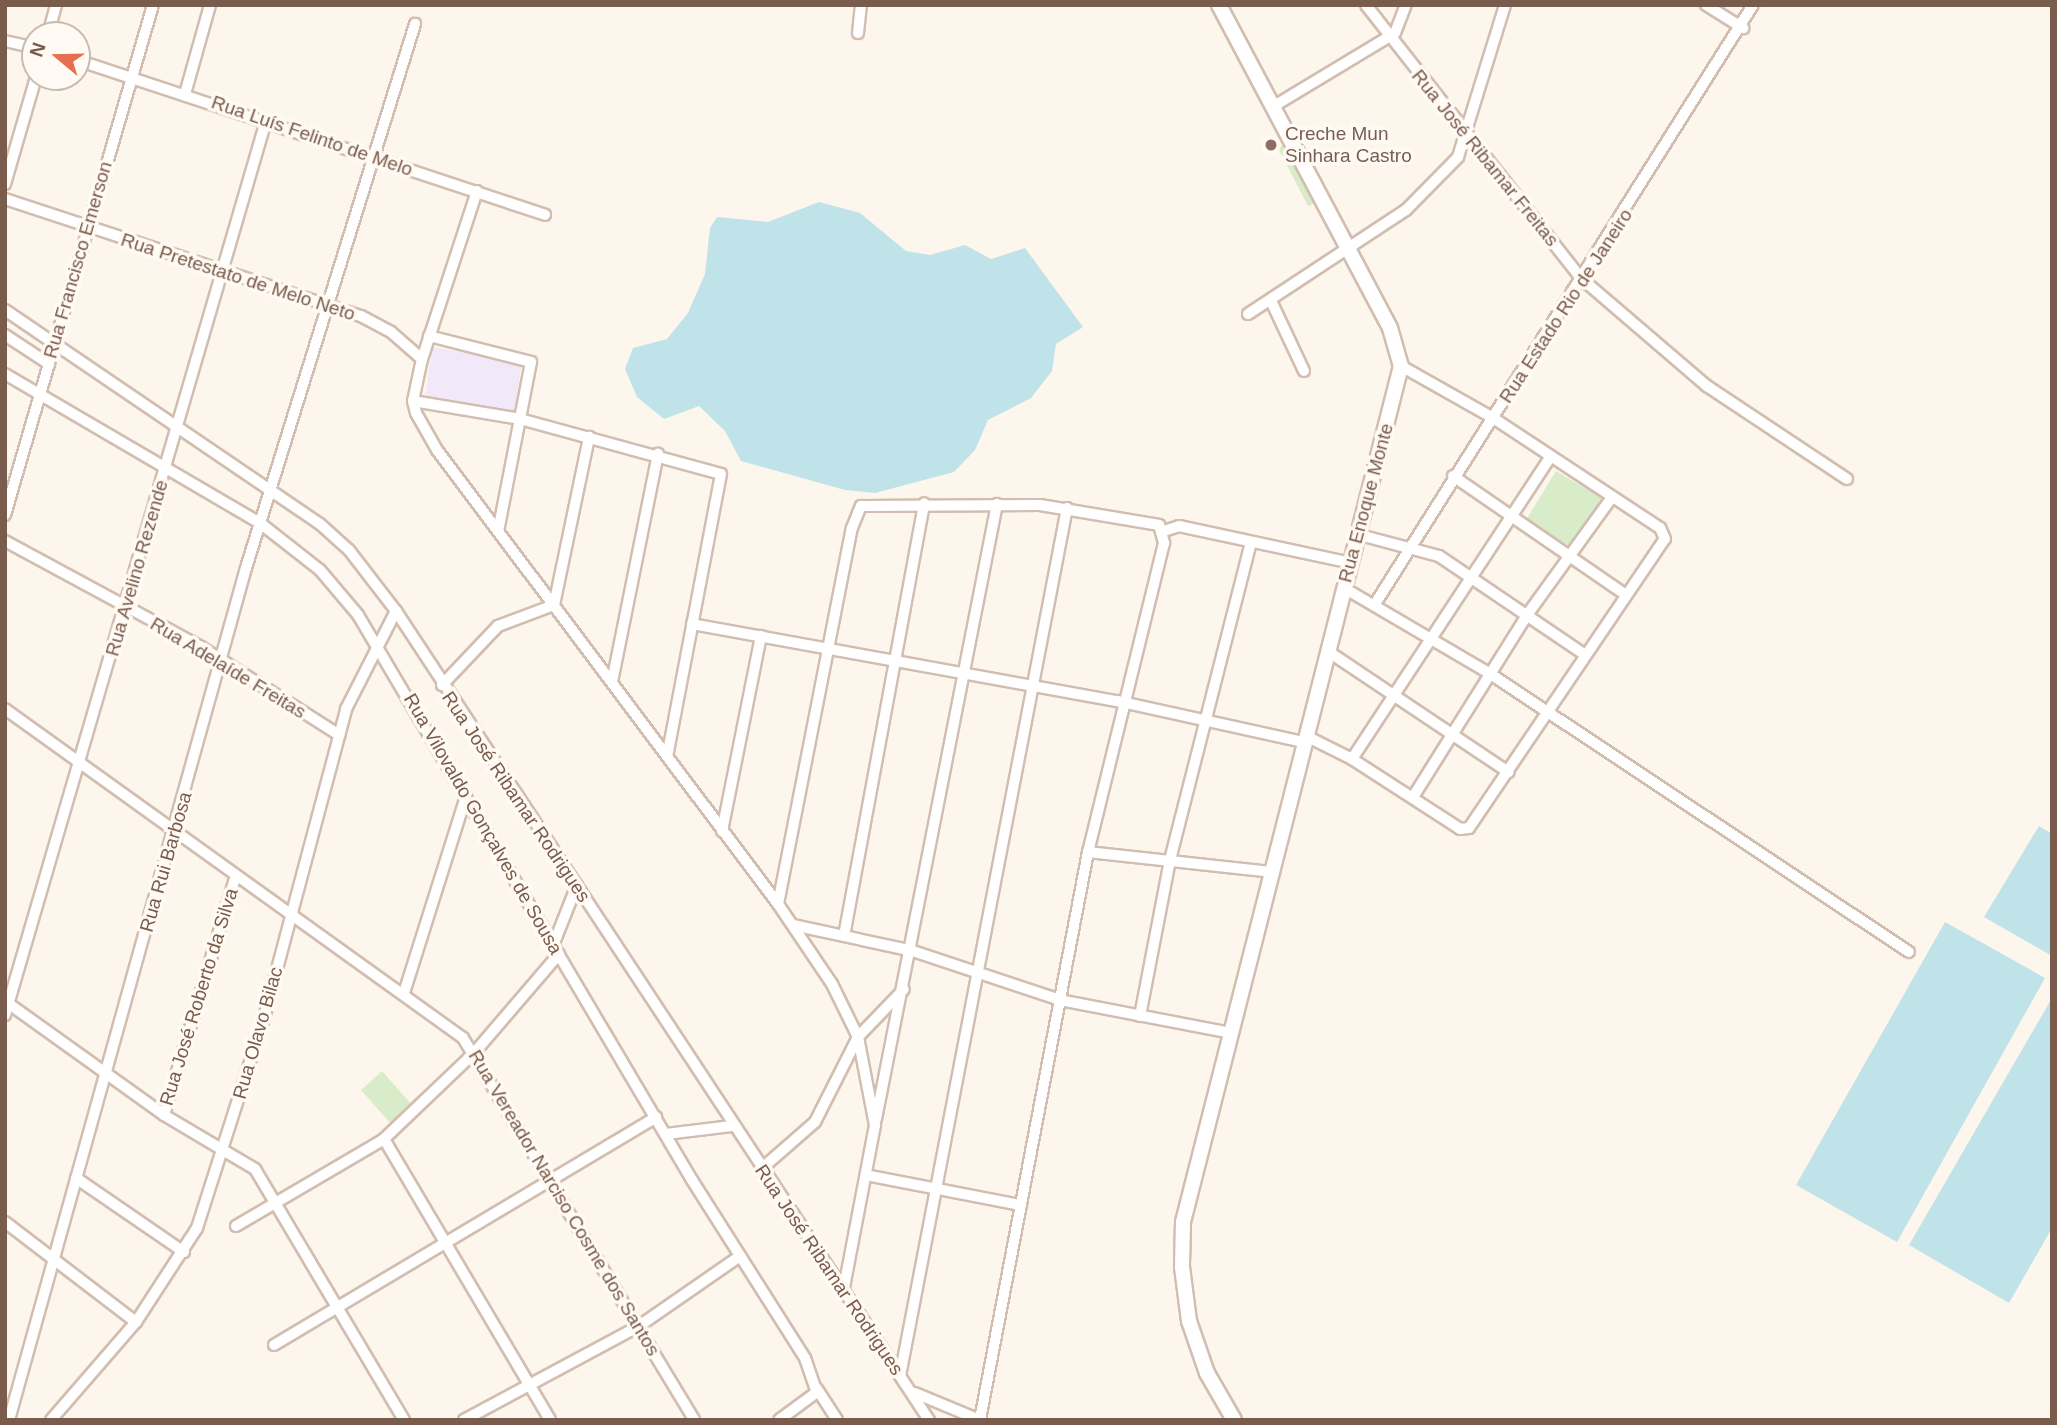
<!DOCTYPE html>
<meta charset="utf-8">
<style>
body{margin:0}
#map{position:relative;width:2057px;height:1425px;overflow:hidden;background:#fdf6ec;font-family:Arial,sans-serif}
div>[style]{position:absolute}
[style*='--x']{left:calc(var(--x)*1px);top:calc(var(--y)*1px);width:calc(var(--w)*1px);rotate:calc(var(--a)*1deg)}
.education>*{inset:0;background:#f3e8fa}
.green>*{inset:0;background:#d8ecc9}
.water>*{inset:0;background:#bfe3e8}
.roads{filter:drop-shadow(2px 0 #d1beb0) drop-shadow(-2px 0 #d1beb0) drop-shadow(0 2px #d1beb0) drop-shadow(0 -2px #d1beb0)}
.minor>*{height:10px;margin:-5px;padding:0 5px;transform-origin:5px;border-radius:5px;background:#fff}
.secondary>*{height:14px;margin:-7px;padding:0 7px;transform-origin:7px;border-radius:7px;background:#fff}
.dots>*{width:19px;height:19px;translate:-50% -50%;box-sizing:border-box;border:4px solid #fffaf3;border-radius:50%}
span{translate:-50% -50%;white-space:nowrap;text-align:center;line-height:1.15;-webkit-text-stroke:7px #fffaf3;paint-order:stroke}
.education-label{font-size:19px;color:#785e54}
.left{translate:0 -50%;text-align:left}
.street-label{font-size:19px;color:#7a5c4d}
.frame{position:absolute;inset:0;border:7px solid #7a5c4d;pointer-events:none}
.north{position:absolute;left:21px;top:21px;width:70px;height:70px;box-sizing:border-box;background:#fffaf3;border:2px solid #cabbb1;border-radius:50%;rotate:289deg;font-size:19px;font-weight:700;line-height:28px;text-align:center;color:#7a5c4d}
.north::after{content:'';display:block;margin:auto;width:24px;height:32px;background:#e76f51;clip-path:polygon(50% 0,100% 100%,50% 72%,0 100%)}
</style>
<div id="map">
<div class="education">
<i style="clip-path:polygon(432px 347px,522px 362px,514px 412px,425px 398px)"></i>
</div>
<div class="green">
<i style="clip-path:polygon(1286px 143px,1319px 202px,1308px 206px,1278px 148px)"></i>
<i style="clip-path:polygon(1556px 471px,1605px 500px,1574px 549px,1526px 520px)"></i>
<i style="clip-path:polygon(382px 1071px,412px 1105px,391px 1124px,361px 1090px)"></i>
</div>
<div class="water">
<i style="clip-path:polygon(819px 202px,860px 213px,906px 251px,930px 255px,965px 245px,991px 259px,1025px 248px,1083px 327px,1056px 344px,1052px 371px,1031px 398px,988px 420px,975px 450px,954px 472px,875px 493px,845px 490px,741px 461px,725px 431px,699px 406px,664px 419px,637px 397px,625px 369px,633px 348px,667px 339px,688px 313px,705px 274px,710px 228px,717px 217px,768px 222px)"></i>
<i style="clip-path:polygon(2039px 826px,2052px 834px,2052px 956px,1984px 917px)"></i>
<i style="clip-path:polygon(1945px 922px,2045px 978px,1897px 1242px,1796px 1185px)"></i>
<i style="clip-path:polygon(2052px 998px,2052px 1228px,2009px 1303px,1909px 1245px)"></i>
</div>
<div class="roads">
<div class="minor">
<i style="--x:1366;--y:5;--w:349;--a:51.8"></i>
<i style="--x:1582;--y:279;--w:165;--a:40.6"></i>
<i style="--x:1707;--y:386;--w:168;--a:33.6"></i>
<i style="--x:1706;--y:5;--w:44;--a:31.9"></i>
<i style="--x:858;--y:33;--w:28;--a:-84"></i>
<i style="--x:48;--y:35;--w:31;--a:-75"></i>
<i style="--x:5;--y:41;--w:31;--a:13"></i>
<i style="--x:77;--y:60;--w:493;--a:18.3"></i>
<i style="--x:185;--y:94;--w:92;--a:-74.3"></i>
<i style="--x:1274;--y:106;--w:141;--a:-31.1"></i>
<i style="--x:1395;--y:33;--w:30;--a:-69"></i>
<i style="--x:5;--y:184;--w:111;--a:-73.8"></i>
<i style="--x:477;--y:191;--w:177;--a:108.1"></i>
<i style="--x:422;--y:359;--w:43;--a:102.1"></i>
<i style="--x:413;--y:401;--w:12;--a:76"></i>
<i style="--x:416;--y:413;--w:43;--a:60.4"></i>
<i style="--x:437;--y:450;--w:568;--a:53.09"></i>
<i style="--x:778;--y:904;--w:97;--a:56"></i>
<i style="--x:832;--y:984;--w:59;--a:63.9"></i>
<i style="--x:858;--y:1037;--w:90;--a:79.1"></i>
<i style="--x:875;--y:1125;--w:171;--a:100.8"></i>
<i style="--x:5;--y:199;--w:375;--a:18.2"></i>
<i style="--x:361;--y:316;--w:34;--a:28"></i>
<i style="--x:391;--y:332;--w:41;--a:41.1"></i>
<i style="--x:1272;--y:303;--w:75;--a:64.8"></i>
<i style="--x:5;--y:310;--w:381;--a:34.2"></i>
<i style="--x:320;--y:524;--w:39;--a:42"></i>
<i style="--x:349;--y:550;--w:77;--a:52.4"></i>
<i style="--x:396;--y:611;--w:969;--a:56.62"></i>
<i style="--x:1248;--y:314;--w:189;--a:-33.4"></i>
<i style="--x:1406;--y:210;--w:74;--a:-45.5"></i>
<i style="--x:1458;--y:157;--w:159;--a:-72.8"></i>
<i style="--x:5;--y:335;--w:53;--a:33.4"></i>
<i style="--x:429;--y:336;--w:105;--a:14.3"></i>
<i style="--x:531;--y:362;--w:168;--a:101"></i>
<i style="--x:5;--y:374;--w:295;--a:30.3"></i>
<i style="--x:260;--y:523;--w:76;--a:38.1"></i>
<i style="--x:320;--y:570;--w:59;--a:49.8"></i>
<i style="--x:358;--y:615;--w:656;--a:59.41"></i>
<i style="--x:692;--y:1180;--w:211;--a:57.6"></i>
<i style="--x:805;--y:1358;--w:36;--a:71"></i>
<i style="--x:817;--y:1392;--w:47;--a:143.6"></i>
<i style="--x:413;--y:401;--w:109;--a:9.5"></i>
<i style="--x:520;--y:419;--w:208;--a:15.3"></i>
<i style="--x:721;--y:474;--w:283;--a:100.8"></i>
<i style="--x:1453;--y:476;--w:210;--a:34.5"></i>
<i style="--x:5;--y:515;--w:531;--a:-73.82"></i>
<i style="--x:1164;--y:531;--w:16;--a:-18"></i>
<i style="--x:1179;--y:526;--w:177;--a:12.1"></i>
<i style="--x:1360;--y:535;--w:82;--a:14.9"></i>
<i style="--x:1439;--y:556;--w:176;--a:34.1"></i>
<i style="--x:5;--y:541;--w:223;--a:28.4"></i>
<i style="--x:201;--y:647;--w:164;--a:32.5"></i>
<i style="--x:1344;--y:588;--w:168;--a:30.4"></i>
<i style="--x:1489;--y:673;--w:504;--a:33.6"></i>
<i style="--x:1375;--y:604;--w:708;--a:-57.75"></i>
<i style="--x:554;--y:605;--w:172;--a:-78.2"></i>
<i style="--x:692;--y:624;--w:432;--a:10.3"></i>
<i style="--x:1117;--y:701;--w:191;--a:12.4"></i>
<i style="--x:1329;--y:652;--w:216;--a:33.8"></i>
<i style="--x:612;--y:682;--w:233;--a:-78.6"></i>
<i style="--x:442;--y:685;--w:81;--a:-46.5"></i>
<i style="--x:498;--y:626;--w:60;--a:-20.6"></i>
<i style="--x:5;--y:709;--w:564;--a:35.69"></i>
<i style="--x:463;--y:1038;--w:446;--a:58.8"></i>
<i style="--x:1306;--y:736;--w:51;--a:26.6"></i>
<i style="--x:1352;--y:759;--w:129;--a:32.9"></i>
<i style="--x:1460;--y:829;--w:9;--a:-6"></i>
<i style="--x:1469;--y:828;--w:349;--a:-55.9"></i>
<i style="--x:1665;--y:539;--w:12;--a:-114"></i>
<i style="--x:1660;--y:528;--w:200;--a:-146.6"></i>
<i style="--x:1493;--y:418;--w:106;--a:-150.5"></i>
<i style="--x:1352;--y:759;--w:361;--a:-56.7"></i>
<i style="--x:1413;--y:797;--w:215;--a:-57.9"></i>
<i style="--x:1527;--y:615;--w:145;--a:-54.2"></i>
<i style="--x:722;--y:831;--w:199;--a:-78.7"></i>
<i style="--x:1088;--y:852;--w:186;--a:6.2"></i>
<i style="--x:778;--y:904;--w:383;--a:-78.9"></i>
<i style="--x:852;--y:528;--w:24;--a:-68"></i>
<i style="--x:861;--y:506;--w:179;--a:-0.3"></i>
<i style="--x:1040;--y:505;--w:121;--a:9.5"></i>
<i style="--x:1159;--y:525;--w:19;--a:74"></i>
<i style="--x:1164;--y:543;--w:318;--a:103.8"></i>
<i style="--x:1088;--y:852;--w:578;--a:100.77"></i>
<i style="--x:793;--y:925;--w:123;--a:12.2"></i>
<i style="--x:913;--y:951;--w:155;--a:18.4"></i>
<i style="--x:1060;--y:1000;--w:174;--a:10.9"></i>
<i style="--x:844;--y:936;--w:440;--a:-79.5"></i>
<i style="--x:554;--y:943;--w:62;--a:-68.4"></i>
<i style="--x:404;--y:993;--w:203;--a:-72.5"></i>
<i style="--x:5;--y:1001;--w:196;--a:35.6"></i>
<i style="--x:164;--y:1115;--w:106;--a:30.7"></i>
<i style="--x:255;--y:1169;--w:292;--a:59.3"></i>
<i style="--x:5;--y:1015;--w:931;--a:-73.73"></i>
<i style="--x:1140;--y:1016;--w:159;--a:-79.1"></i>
<i style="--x:1170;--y:860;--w:328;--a:-75.7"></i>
<i style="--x:164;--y:1115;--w:247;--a:-73.3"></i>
<i style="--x:876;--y:1119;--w:627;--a:-78.87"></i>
<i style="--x:666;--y:1134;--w:66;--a:-6.9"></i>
<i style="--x:384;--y:1139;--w:326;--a:59.4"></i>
<i style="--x:760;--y:1170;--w:73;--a:-41.1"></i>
<i style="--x:815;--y:1122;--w:95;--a:-63.2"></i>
<i style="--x:858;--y:1037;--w:66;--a:-46.2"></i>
<i style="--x:866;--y:1175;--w:158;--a:11"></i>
<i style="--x:76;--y:1178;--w:131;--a:34.4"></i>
<i style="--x:5;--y:1222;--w:165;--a:37.4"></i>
<i style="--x:236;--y:1226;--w:172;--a:-30.4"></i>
<i style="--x:384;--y:1139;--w:126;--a:-43.7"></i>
<i style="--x:475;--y:1052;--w:129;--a:-49.4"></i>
<i style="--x:274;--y:1345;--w:445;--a:-30.8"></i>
<i style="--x:900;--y:1376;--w:884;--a:-79.11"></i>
<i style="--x:817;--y:1389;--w:37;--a:57"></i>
<i style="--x:915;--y:1393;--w:70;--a:22.6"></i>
<i style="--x:9;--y:1420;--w:884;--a:-74.46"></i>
<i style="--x:246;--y:568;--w:570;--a:-72.74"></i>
<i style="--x:51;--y:1420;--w:130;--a:-49.1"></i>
<i style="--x:136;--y:1322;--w:112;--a:-57"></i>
<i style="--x:197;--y:1228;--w:220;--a:-72.3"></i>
<i style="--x:264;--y:1018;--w:320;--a:-75.1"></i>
<i style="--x:346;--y:709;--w:110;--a:-63"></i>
<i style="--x:464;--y:1420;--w:199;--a:-28.2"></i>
<i style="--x:639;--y:1326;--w:123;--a:-34.7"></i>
</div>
<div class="secondary">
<i style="--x:1219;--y:5;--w:365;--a:62.1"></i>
<i style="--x:1390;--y:328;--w:40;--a:74"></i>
<i style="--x:1401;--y:366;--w:883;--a:104.29"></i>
<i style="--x:1183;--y:1222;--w:45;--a:91.3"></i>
<i style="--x:1182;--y:1267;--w:54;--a:82.6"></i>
<i style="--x:1189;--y:1321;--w:55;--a:70.9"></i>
<i style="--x:1207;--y:1373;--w:54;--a:60.1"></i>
</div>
</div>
<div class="dots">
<i style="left:1271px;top:145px;background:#8d6e63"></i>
</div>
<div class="education-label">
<span class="left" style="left:1285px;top:145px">Creche Mun<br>Sinhara Castro</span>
</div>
<div class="street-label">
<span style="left:312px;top:136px;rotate:19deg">Rua Luís Felinto de Melo</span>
<span style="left:1485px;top:158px;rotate:51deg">Rua José Ribamar Freitas</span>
<span style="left:78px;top:260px;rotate:-74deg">Rua Francisco Emerson</span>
<span style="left:238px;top:277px;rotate:18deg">Rua Pretestato de Melo Neto</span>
<span style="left:1566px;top:306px;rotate:-57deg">Rua Estado Rio de Janeiro</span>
<span style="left:1366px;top:503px;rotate:-75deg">Rua Enoque Monte</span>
<span style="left:137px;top:568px;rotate:-74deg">Rua Avelino Rezende</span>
<span style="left:228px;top:668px;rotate:31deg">Rua Adelaíde Freitas</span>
<span style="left:516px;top:797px;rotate:56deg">Rua José Ribamar Rodrigues</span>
<span style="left:483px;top:824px;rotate:60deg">Rua Vilovaldo Gonçalves de Sousa</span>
<span style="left:166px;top:862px;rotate:-74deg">Rua Rui Barbosa</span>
<span style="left:199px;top:997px;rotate:-73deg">Rua José Roberto da Silva</span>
<span style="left:258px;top:1033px;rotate:-74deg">Rua Olavo Bilac</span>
<span style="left:564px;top:1203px;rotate:59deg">Rua Vereador Narciso Cosme dos Santos</span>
<span style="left:829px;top:1270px;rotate:56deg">Rua José Ribamar Rodrigues</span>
</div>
<div class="frame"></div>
<div class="north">N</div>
</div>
